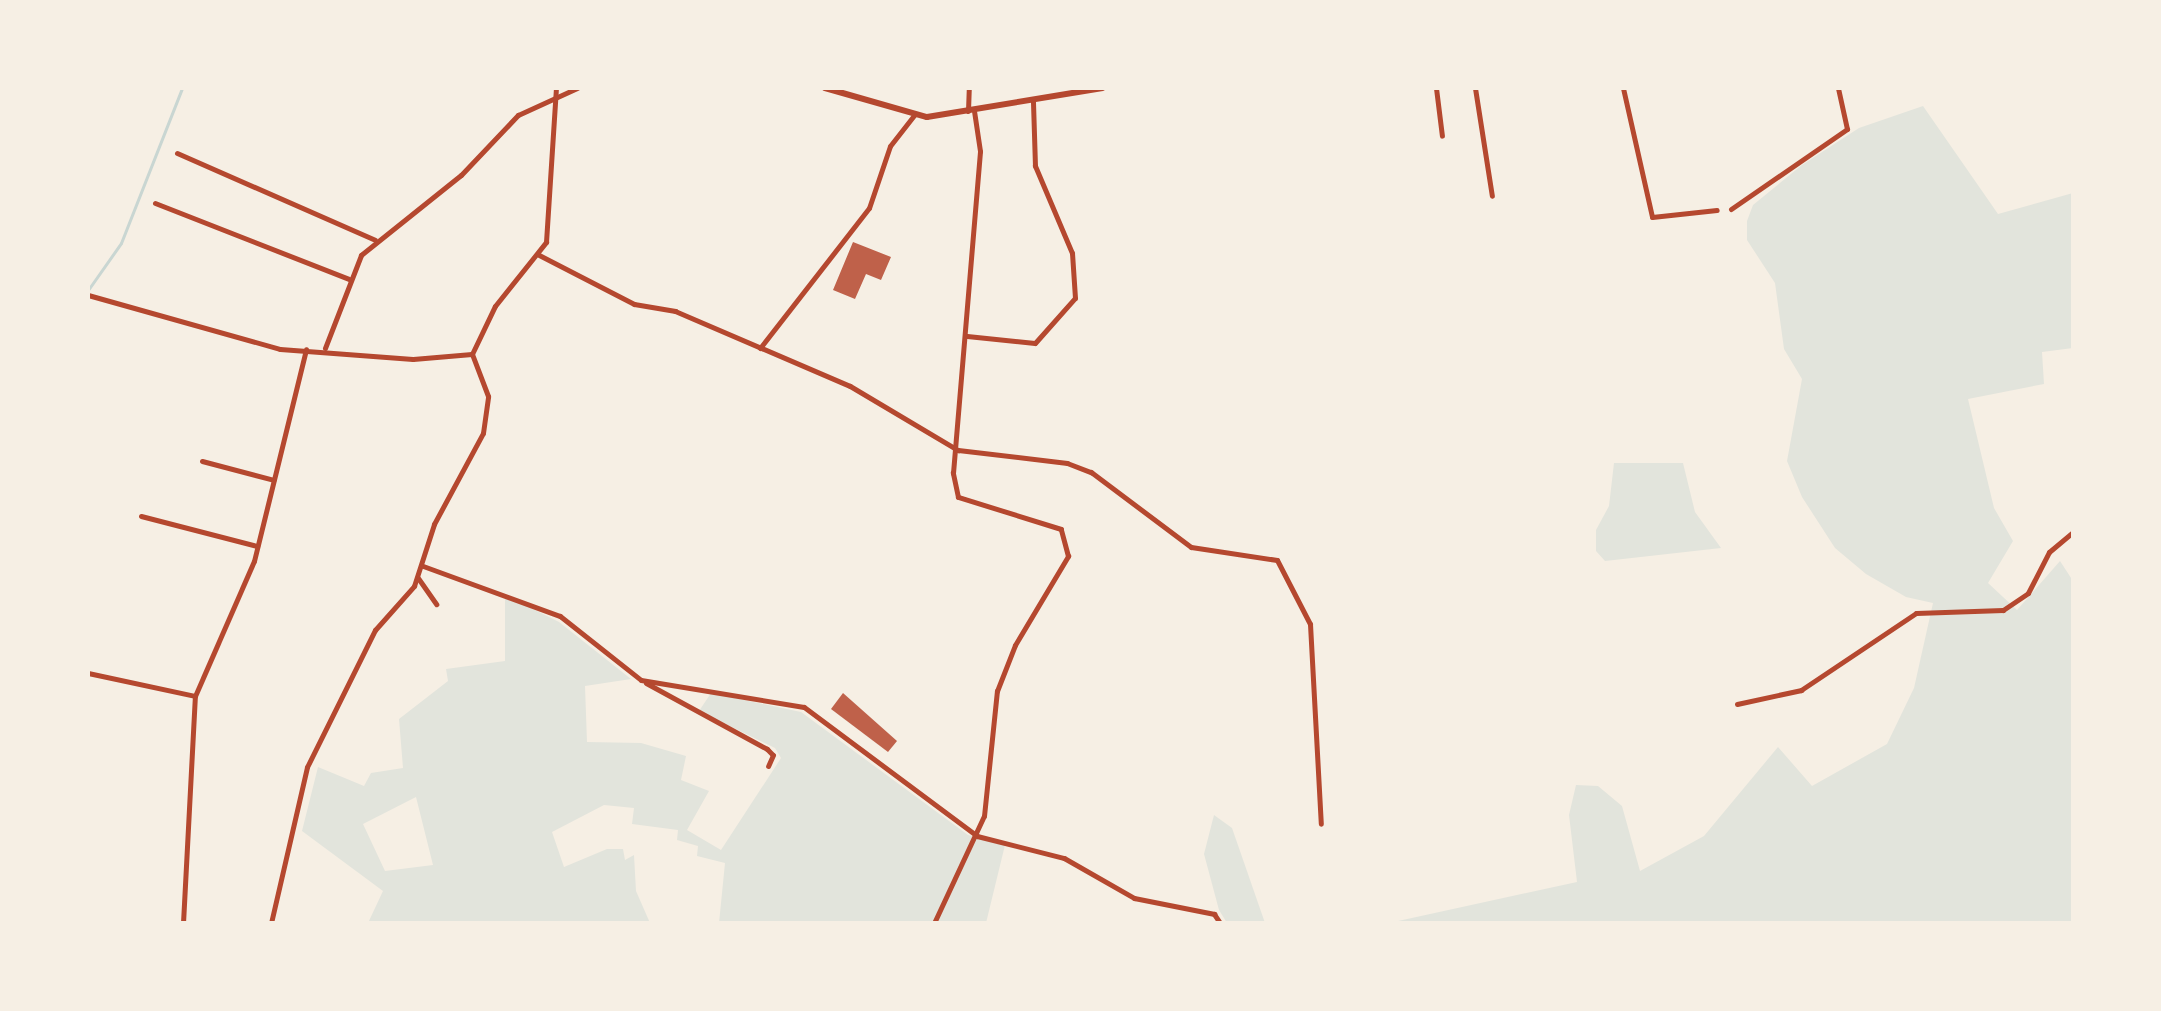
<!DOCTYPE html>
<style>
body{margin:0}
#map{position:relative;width:2161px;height:1011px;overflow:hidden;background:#f6efe4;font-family:"Open Sans",sans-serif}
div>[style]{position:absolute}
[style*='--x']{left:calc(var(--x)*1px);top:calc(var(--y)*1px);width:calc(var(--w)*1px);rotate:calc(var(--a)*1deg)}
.green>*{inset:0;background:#e2e4dc}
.stream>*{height:3px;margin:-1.5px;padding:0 1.5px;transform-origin:1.5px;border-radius:1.5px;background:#c9d6d2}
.building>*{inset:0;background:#bf614a}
.minor>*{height:5px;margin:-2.5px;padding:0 2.5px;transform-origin:2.5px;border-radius:2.5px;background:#b5482f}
.tertiary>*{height:6px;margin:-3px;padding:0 3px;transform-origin:3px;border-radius:3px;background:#b5482f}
span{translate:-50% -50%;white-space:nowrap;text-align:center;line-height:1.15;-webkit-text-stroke:6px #f6efe4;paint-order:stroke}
.frame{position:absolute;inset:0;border:90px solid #f6efe4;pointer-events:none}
</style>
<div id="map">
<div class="green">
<i style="clip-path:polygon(1923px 106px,1998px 214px,2073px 193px,2073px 348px,2042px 352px,2044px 384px,1968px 399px,1994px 508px,2013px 541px,1988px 583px,2017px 610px,2060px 561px,2073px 581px,2073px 923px,1389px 923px,1577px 882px,1569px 815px,1576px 785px,1598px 786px,1622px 806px,1640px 871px,1704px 836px,1778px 747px,1812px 786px,1887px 744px,1914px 688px,1933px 603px,1906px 597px,1866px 574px,1835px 548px,1802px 497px,1787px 461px,1802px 379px,1784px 349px,1775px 283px,1747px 240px,1747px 221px,1753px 205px,1802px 165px,1859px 128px)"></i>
<i style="clip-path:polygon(1614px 463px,1683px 463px,1695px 512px,1721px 548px,1605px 561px,1596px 551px,1596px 530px,1609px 506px)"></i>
<i style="clip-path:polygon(evenodd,505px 595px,559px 622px,631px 679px,585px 686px,587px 742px,641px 743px,686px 756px,681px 780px,709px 791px,687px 830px,721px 850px,781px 758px,775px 748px,699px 711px,711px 693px,801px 712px,968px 835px,1005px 845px,986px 923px,719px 923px,725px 863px,697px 856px,698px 846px,677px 840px,678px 830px,632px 824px,634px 808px,604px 805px,552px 832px,564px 867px,607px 849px,623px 849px,625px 860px,634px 855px,636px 891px,650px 923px,368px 923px,383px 891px,302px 831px,318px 767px,364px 786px,371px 773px,403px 768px,399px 719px,448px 681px,446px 669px,505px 661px,505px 595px,416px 797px,433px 865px,385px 871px,363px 824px,416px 797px)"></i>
<i style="clip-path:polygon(1214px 815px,1232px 828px,1265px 923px,1227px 923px,1219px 910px,1204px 854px)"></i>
</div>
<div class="stream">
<i style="--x:88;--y:290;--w:57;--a:-54.9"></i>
<i style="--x:121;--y:243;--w:167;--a:-68.5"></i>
</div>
<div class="building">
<i style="clip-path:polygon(853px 242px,891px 257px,881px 280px,866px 274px,855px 299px,833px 290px)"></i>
<i style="clip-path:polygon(843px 693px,897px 741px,888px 752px,831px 709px)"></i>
</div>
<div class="minor">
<i style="--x:1436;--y:88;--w:48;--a:82.9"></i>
<i style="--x:1475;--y:88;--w:109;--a:81.1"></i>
<i style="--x:1623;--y:88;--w:132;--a:77.3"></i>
<i style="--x:1652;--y:217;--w:65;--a:-6.1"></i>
<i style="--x:968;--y:111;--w:23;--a:-88"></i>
<i style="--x:177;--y:153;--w:216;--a:23.7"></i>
<i style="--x:155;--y:203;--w:208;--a:21.4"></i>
<i style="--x:1731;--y:209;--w:141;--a:-34.6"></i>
<i style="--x:1847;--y:129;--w:42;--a:-102.4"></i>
<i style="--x:539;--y:255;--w:107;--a:27.3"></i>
<i style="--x:634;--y:304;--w:42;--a:9.7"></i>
<i style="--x:675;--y:311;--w:190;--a:23.2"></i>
<i style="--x:850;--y:386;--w:126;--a:30.7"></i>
<i style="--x:958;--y:450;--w:110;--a:6.8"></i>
<i style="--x:1067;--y:463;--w:26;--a:21"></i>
<i style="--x:1091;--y:472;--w:125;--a:36.9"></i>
<i style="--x:1191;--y:547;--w:87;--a:8.6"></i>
<i style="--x:1277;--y:560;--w:72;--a:62.7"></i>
<i style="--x:1310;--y:624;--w:200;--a:86.9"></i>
<i style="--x:88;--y:295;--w:199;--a:15.7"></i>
<i style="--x:280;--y:349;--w:133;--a:4.3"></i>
<i style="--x:413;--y:359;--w:59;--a:-4.8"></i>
<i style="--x:967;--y:336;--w:68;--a:5.9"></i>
<i style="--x:1035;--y:343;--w:60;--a:-48.4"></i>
<i style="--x:1075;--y:298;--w:45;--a:-93.8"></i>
<i style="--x:1072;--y:253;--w:95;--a:-113"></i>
<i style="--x:1035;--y:166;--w:65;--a:-91.8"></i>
<i style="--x:325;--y:348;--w:100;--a:-68.8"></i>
<i style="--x:361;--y:255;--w:128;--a:-38.7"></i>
<i style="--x:461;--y:175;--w:83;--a:-46.5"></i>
<i style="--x:518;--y:115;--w:65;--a:-24.6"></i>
<i style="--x:760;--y:348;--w:177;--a:-52.1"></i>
<i style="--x:869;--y:208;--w:65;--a:-71.3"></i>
<i style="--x:890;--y:146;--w:39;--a:-52"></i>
<i style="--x:472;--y:354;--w:53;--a:-64.4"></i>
<i style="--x:495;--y:306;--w:82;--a:-51.4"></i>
<i style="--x:546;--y:242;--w:154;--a:-86.3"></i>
<i style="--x:202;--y:461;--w:74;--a:14.8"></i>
<i style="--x:141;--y:516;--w:120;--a:14.5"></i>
<i style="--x:423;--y:566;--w:146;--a:20.1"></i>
<i style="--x:560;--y:616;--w:103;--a:38.3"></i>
<i style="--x:641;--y:680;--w:165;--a:9.4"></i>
<i style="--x:804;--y:707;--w:216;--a:36.7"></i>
<i style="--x:977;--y:836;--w:90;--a:14.2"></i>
<i style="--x:1064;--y:858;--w:81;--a:29.7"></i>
<i style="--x:1134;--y:898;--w:82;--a:11.3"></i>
<i style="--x:1214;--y:914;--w:11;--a:56"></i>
<i style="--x:418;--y:578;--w:32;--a:55"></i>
<i style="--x:88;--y:673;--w:109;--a:12.1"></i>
<i style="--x:646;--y:683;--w:138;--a:28.6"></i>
<i style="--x:767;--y:749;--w:8;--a:45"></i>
<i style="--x:773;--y:755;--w:12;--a:114"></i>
<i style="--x:1737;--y:704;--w:66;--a:-12.3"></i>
<i style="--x:1801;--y:690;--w:138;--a:-33.8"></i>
<i style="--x:1916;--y:613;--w:87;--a:-2"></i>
<i style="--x:2003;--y:610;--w:30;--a:-34"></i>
<i style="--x:2028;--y:593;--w:46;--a:-62.9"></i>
<i style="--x:2049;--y:552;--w:31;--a:-40"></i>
<i style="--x:183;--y:923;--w:227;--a:-87"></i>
<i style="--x:195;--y:696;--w:147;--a:-66.4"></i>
<i style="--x:254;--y:561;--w:218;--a:-76.2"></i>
<i style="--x:271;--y:923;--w:160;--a:-77"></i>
<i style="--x:307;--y:767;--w:153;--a:-63.6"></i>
<i style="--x:375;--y:630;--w:59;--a:-48.4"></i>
<i style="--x:414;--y:586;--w:65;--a:-72.1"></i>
<i style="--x:434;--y:524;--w:103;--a:-61.7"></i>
<i style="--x:483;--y:433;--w:37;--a:-82"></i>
<i style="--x:488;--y:396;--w:45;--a:-110.9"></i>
<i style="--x:934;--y:923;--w:118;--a:-65"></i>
<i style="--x:984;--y:816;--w:126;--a:-84.1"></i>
<i style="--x:997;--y:691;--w:49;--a:-68.6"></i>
<i style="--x:1015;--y:645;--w:104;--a:-59.2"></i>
<i style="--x:1068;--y:556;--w:28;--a:-105"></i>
<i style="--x:1061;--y:529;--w:108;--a:-162.7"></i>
<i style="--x:958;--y:497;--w:25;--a:-102"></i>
<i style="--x:953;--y:473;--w:323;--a:-85.2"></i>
<i style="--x:980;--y:151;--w:40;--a:-98.5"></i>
</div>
<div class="tertiary">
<i style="--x:825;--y:88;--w:106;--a:15.9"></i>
<i style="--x:927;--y:117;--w:178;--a:-9.4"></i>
</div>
<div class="frame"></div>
</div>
